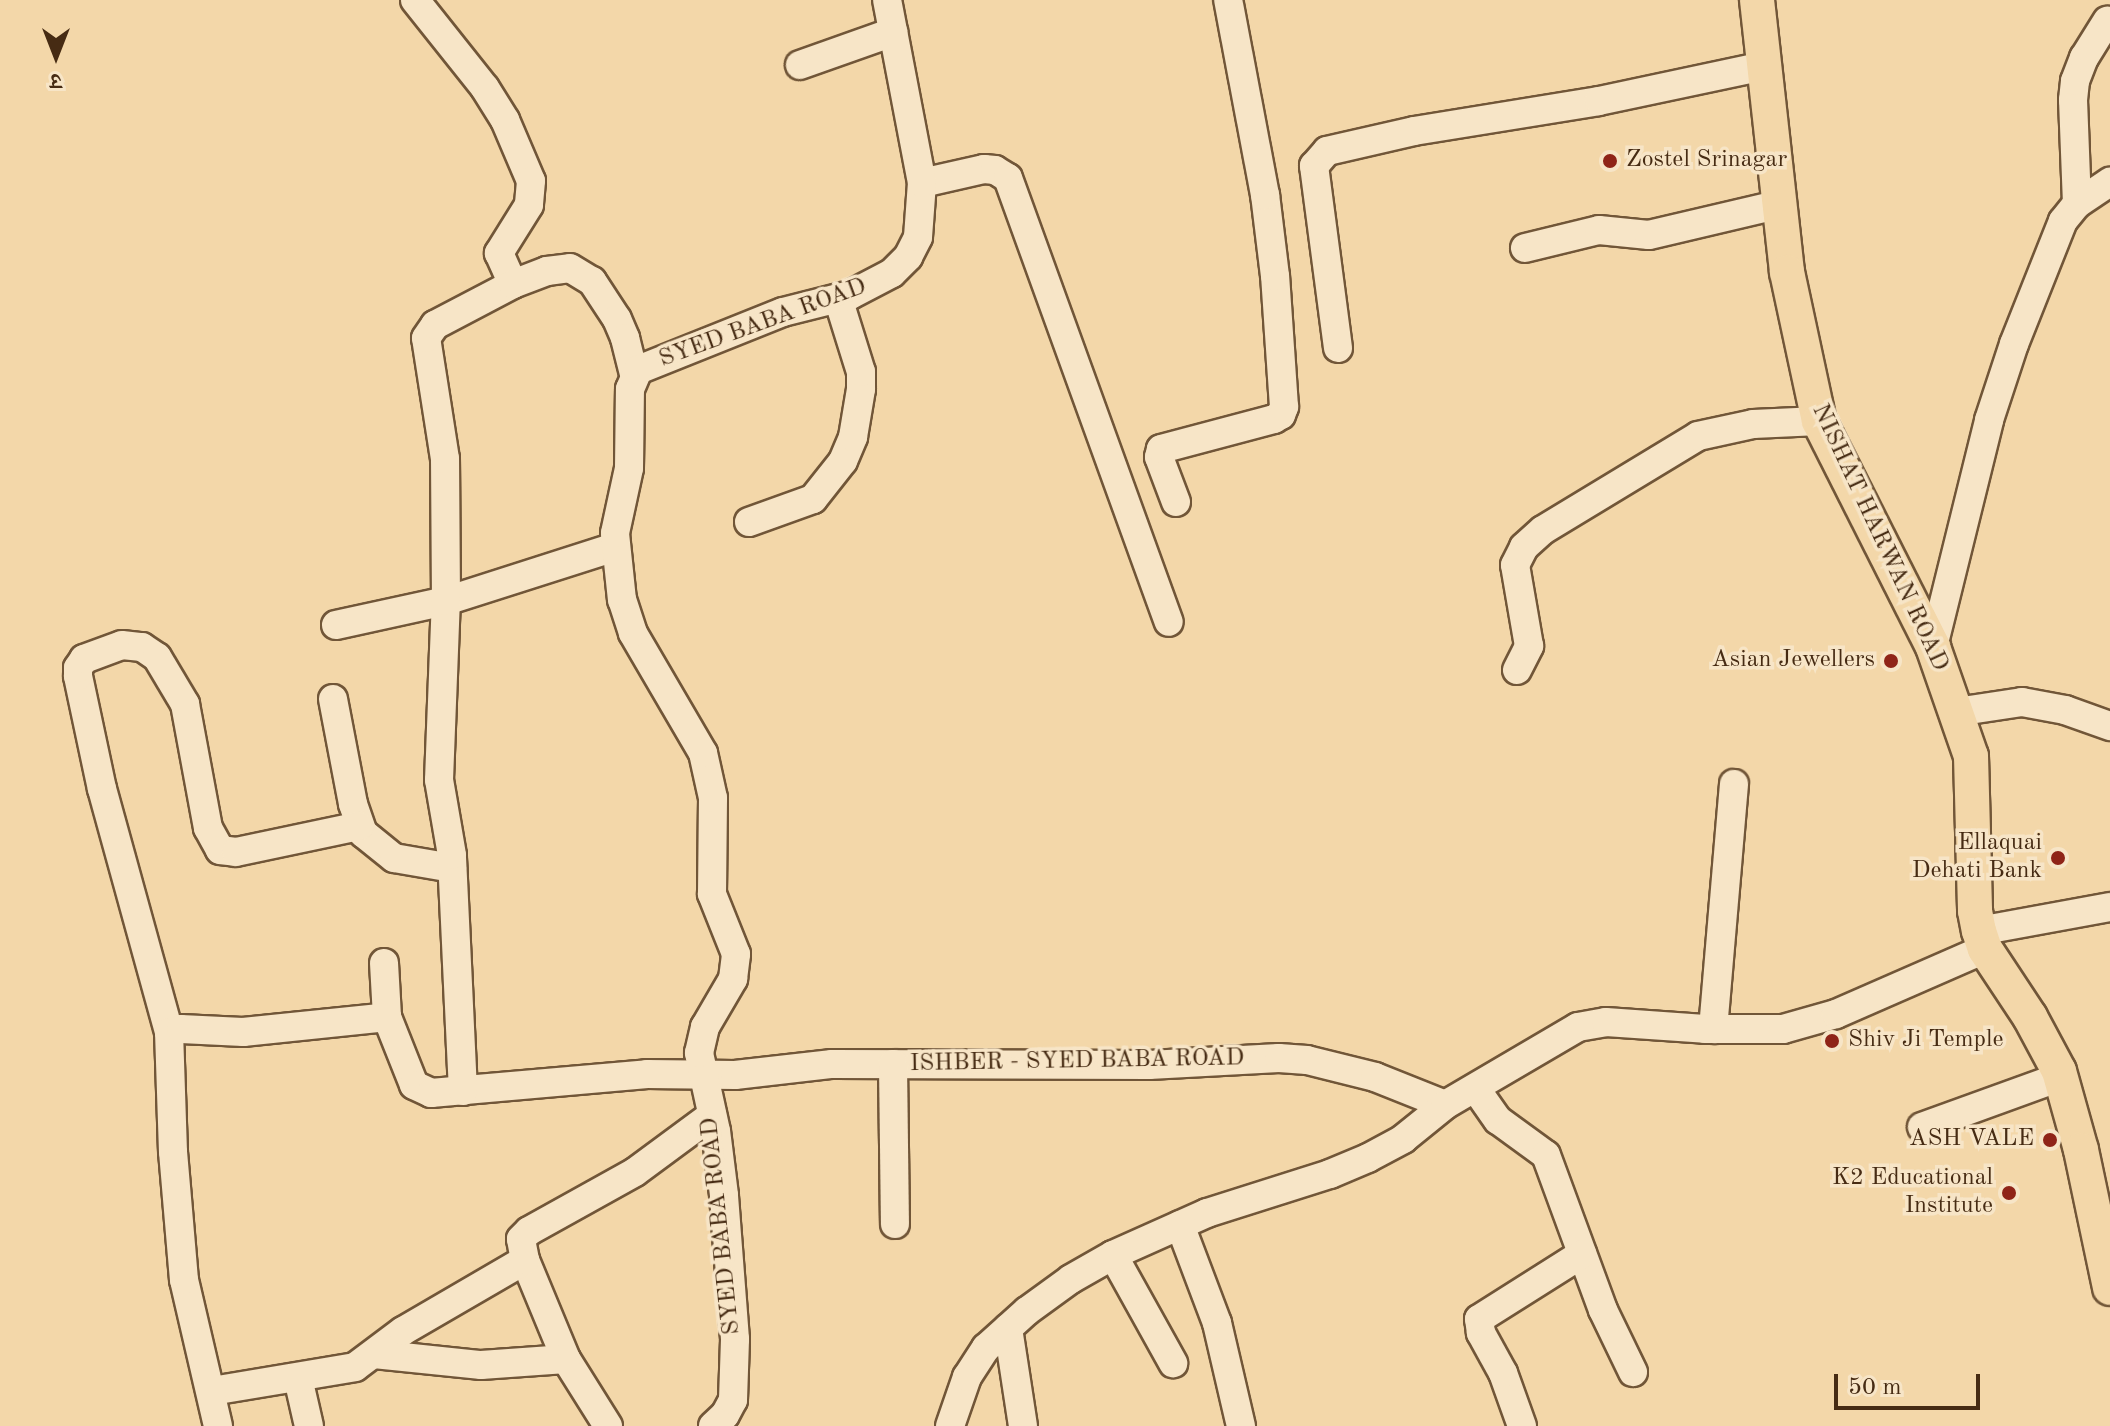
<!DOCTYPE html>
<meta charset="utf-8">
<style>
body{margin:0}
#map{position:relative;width:2110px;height:1426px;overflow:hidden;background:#f3d7a9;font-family:"Old Standard TT","Noto Serif Devanagari",serif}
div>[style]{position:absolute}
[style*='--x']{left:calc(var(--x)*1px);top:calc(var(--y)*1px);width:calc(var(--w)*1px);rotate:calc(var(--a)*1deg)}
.roads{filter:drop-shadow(2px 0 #715638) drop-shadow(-2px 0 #715638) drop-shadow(0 2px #715638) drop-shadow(0 -2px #715638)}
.minor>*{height:28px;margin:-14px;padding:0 14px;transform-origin:14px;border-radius:14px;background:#f7e5c7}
.major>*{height:34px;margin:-17px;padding:0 17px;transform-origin:17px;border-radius:17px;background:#f3d7a9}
.dots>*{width:22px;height:22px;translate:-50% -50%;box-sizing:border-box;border:4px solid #f7e5c7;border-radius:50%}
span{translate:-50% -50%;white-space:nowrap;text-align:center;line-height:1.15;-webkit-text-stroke:7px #f7e5c7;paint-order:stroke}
.poi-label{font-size:24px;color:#462b13}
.left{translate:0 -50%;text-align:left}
.right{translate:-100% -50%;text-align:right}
.street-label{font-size:24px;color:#462b13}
.north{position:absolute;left:16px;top:16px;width:80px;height:80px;-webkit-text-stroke:6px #f7e5c7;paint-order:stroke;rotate:180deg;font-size:22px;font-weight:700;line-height:32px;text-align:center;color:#462b13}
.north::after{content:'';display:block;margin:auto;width:28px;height:36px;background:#462b13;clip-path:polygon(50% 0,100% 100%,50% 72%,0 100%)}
.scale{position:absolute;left:1834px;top:1374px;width:146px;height:36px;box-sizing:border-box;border:4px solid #462b13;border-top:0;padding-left:10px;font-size:24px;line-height:28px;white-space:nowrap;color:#462b13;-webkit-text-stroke:6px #f7e5c7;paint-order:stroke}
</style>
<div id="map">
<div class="roads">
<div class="minor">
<i style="--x:415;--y:0;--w:112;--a:51.5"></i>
<i style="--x:485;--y:88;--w:38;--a:58"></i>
<i style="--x:505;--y:120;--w:66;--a:66.9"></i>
<i style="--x:531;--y:181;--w:24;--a:95"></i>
<i style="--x:529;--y:205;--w:57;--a:122"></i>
<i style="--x:499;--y:253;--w:34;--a:66"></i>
<i style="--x:800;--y:65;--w:99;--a:-19.5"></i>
<i style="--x:922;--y:183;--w:64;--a:-12.7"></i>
<i style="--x:984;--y:169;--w:11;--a:5"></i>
<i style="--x:995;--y:170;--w:15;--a:32"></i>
<i style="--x:1008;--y:178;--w:472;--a:70.1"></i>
<i style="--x:2077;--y:204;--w:104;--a:-92.2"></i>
<i style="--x:2073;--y:100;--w:19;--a:-84"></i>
<i style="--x:2075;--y:81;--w:25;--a:-69"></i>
<i style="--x:2084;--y:58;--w:44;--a:-58.1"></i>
<i style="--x:1525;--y:248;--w:76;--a:-13.7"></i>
<i style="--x:1599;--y:230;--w:50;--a:5.7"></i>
<i style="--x:1649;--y:235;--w:136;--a:-13.2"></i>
<i style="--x:1338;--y:348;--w:184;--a:-97.5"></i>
<i style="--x:1314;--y:166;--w:20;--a:-49"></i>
<i style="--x:1327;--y:151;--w:89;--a:-12.9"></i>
<i style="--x:1414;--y:131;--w:187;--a:-9.2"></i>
<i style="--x:1599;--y:101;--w:169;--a:-12"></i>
<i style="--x:1176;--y:502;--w:48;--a:-110.7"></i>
<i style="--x:1159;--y:457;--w:8;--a:-76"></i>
<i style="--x:1161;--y:449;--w:117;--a:-14.9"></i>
<i style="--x:1274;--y:419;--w:8;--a:-30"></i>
<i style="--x:1281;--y:415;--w:9;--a:-69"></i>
<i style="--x:1284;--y:407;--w:131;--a:-93.9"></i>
<i style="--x:1275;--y:276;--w:82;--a:-97"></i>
<i style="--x:1265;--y:195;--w:198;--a:-100.7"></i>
<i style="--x:749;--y:522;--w:68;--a:-19.8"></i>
<i style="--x:813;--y:499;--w:48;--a:-51.7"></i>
<i style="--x:843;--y:461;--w:26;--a:-67"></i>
<i style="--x:853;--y:437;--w:49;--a:-80.5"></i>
<i style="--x:861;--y:389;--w:17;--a:-90"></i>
<i style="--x:861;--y:372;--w:77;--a:-107.3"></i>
<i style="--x:336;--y:625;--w:113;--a:-12.3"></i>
<i style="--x:446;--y:601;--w:177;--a:-17.7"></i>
<i style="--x:1933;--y:647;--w:234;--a:-76.1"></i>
<i style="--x:1989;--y:420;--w:80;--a:-71.8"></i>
<i style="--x:2014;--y:344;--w:132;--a:-68.3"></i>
<i style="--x:2063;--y:221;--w:22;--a:-51"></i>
<i style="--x:2077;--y:204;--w:40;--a:-34"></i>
<i style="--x:1517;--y:670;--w:27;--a:-63"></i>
<i style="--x:1529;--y:646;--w:82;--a:-99.8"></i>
<i style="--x:1515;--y:565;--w:20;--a:-63"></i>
<i style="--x:1524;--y:547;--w:25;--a:-42"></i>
<i style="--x:1543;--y:530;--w:181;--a:-31.2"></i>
<i style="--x:1698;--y:436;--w:56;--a:-12.3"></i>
<i style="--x:1753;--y:424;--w:66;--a:-2.6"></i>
<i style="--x:333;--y:699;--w:107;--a:79.2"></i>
<i style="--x:353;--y:804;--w:31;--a:71"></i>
<i style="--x:363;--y:833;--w:40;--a:39"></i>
<i style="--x:394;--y:858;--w:59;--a:9.8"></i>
<i style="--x:1956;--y:712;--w:67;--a:-8.6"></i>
<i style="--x:2022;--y:702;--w:44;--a:10.5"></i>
<i style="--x:2065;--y:710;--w:48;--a:19.6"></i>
<i style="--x:1979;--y:931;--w:133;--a:-10.4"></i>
<i style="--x:384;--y:963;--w:54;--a:86.8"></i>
<i style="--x:387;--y:1017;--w:73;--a:68.3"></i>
<i style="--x:414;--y:1085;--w:19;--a:25"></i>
<i style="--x:431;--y:1093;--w:217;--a:-5"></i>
<i style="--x:647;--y:1074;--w:88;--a:0.7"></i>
<i style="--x:735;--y:1075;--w:98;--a:-6.5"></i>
<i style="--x:832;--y:1064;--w:317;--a:0.2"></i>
<i style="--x:1149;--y:1065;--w:130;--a:-3.1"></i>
<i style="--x:1279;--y:1058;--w:28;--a:4"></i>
<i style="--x:1307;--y:1060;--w:70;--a:14"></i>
<i style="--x:1375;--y:1077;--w:75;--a:21.8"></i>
<i style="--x:1713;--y:1029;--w:246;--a:-85.1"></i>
<i style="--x:169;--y:1032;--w:252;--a:-105.4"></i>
<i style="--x:102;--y:789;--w:116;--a:-102"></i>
<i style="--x:78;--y:676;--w:8;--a:-90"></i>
<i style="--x:78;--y:668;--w:11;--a:-56"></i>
<i style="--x:84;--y:659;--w:40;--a:-20.2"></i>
<i style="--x:122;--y:645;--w:20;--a:6"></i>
<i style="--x:142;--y:647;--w:18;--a:34"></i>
<i style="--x:157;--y:657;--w:55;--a:59.2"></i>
<i style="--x:185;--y:704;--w:126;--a:79.5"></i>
<i style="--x:208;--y:828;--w:25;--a:61"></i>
<i style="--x:220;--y:850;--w:16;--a:7"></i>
<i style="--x:236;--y:852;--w:126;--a:-11.9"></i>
<i style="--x:893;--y:1064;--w:160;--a:89.3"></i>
<i style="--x:1476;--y:1089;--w:38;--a:55"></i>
<i style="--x:1498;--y:1120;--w:59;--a:36.1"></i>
<i style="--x:1546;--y:1155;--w:165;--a:69.8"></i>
<i style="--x:1603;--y:1310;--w:69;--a:64.2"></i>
<i style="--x:463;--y:1091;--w:236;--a:-92.7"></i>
<i style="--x:452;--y:855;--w:76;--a:-99.8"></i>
<i style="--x:439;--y:780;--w:179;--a:-87.8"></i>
<i style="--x:446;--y:601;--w:142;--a:-90.4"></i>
<i style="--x:445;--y:459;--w:122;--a:-98.9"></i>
<i style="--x:426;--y:338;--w:16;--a:-55"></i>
<i style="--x:435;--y:325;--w:88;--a:-27.7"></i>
<i style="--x:513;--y:284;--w:36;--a:-21"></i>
<i style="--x:547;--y:271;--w:23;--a:-7"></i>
<i style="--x:570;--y:268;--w:26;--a:31"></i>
<i style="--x:592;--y:281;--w:45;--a:56.7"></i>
<i style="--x:617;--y:319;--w:21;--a:67"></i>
<i style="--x:625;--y:338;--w:38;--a:76"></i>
<i style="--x:1922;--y:1127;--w:147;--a:-19.9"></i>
<i style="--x:1180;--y:1225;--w:105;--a:69.3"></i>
<i style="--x:1217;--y:1323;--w:106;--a:76.9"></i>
<i style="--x:1113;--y:1255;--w:124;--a:60.9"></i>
<i style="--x:525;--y:1260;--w:107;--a:67.5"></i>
<i style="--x:566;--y:1359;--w:79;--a:57.9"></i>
<i style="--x:1008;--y:1328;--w:99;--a:81.3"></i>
<i style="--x:374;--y:1354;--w:108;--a:5.9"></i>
<i style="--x:481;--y:1365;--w:85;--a:-4"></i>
<i style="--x:298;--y:1378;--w:49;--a:77.1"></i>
<i style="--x:212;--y:1391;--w:145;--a:-9.5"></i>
<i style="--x:355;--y:1367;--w:60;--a:-36.9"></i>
<i style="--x:403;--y:1331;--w:141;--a:-30.2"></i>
<i style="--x:525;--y:1260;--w:21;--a:-101"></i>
<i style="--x:521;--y:1239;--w:11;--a:-45"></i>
<i style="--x:529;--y:1231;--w:121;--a:-29.1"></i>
<i style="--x:635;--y:1172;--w:96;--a:-36.5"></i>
<i style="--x:218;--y:1426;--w:150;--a:-103.1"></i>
<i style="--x:184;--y:1280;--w:128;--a:-94.9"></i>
<i style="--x:173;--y:1152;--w:120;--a:-91.9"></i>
<i style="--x:169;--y:1032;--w:12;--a:-14"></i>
<i style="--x:181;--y:1029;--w:62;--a:2.8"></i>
<i style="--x:243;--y:1032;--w:145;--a:-5.9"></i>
<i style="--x:713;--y:1426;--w:16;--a:-43"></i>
<i style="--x:725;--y:1415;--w:17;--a:-62"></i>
<i style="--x:733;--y:1400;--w:61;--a:-88.1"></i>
<i style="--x:735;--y:1339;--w:144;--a:-94.4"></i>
<i style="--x:724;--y:1195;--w:64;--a:-97.1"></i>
<i style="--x:716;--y:1131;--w:80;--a:-102.3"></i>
<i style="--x:699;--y:1053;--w:27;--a:-77"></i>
<i style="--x:705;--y:1027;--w:56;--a:-59.7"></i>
<i style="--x:733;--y:979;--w:25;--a:-83"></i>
<i style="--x:736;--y:954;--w:65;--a:-111.8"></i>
<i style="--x:712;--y:894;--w:96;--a:-89.4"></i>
<i style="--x:713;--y:798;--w:46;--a:-102.5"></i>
<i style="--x:703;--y:753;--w:139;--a:-120.3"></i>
<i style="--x:633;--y:633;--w:35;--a:-108"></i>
<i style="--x:622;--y:600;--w:67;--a:-96"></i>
<i style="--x:615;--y:533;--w:66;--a:-77.8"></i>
<i style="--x:629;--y:468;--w:79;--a:-89.3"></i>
<i style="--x:630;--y:389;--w:21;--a:-67"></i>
<i style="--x:638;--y:370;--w:156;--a:-21.8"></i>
<i style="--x:783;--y:312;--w:69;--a:-14.2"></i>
<i style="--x:850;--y:295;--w:47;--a:-27.6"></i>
<i style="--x:892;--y:273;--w:23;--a:-45"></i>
<i style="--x:908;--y:257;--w:22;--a:-63"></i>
<i style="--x:918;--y:237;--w:54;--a:-85.8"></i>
<i style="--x:922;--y:183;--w:186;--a:-100.8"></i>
<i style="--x:950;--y:1426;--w:52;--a:-70.9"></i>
<i style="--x:967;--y:1377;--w:35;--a:-57"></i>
<i style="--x:986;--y:1348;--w:55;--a:-42.1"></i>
<i style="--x:1027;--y:1311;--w:54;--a:-36"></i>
<i style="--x:1071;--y:1279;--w:48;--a:-29.7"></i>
<i style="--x:1113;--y:1255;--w:103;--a:-24.1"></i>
<i style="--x:1207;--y:1213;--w:129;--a:-17.6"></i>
<i style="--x:1330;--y:1174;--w:41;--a:-22.8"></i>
<i style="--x:1368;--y:1158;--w:40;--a:-28"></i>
<i style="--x:1403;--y:1139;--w:54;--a:-39"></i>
<i style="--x:1445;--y:1105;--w:154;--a:-30.4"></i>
<i style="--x:1578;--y:1027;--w:28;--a:-10"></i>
<i style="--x:1606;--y:1022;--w:99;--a:4"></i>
<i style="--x:1705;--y:1029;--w:78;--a:0"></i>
<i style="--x:1783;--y:1029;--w:55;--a:-15.8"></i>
<i style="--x:1836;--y:1014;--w:163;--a:-23.6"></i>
<i style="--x:1522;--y:1426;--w:56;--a:-109.7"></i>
<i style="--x:1503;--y:1373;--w:46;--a:-118.8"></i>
<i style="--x:1481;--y:1333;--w:14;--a:-98"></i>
<i style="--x:1479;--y:1319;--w:122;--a:-32.3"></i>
</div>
<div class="major">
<i style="--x:1757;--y:0;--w:274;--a:83.7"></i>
<i style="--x:1787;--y:272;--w:152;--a:77.9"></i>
<i style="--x:1819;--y:421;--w:253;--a:63.2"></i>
<i style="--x:1933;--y:647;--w:115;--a:70.8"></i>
<i style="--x:1971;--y:756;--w:155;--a:88.5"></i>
<i style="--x:1975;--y:911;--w:20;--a:79"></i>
<i style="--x:1979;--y:931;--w:19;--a:72"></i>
<i style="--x:1985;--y:949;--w:82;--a:56.5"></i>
<i style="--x:2030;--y:1017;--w:61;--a:61.8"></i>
<i style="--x:2059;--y:1071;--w:82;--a:74.4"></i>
<i style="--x:2081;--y:1150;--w:141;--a:78.1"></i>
</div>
</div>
<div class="dots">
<i style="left:1610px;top:161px;background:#8f2418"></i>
<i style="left:1891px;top:661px;background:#8f2418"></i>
<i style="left:2058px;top:858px;background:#8f2418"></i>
<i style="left:1832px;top:1041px;background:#8f2418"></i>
<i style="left:2050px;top:1140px;background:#8f2418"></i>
<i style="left:2009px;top:1193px;background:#8f2418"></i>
</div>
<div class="poi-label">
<span class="left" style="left:1626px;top:161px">Zostel Srinagar</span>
<span class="right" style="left:1875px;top:661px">Asian Jewellers</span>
<span class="right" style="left:2042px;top:858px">Ellaquai<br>Dehati Bank</span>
<span class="left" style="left:1848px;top:1041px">Shiv Ji Temple</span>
<span class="right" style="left:2034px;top:1140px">ASH VALE</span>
<span class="right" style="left:1993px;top:1193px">K2 Educational<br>Institute</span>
</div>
<div class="street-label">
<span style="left:763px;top:324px;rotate:-20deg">SYED BABA ROAD</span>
<span style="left:1879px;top:538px;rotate:65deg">NISHAT HARWAN ROAD</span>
<span style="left:1077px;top:1062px;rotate:-1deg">ISHBER - SYED BABA ROAD</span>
<span style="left:722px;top:1226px;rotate:-96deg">SYED BABA ROAD</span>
</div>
<div class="north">उ</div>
<div class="scale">50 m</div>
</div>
